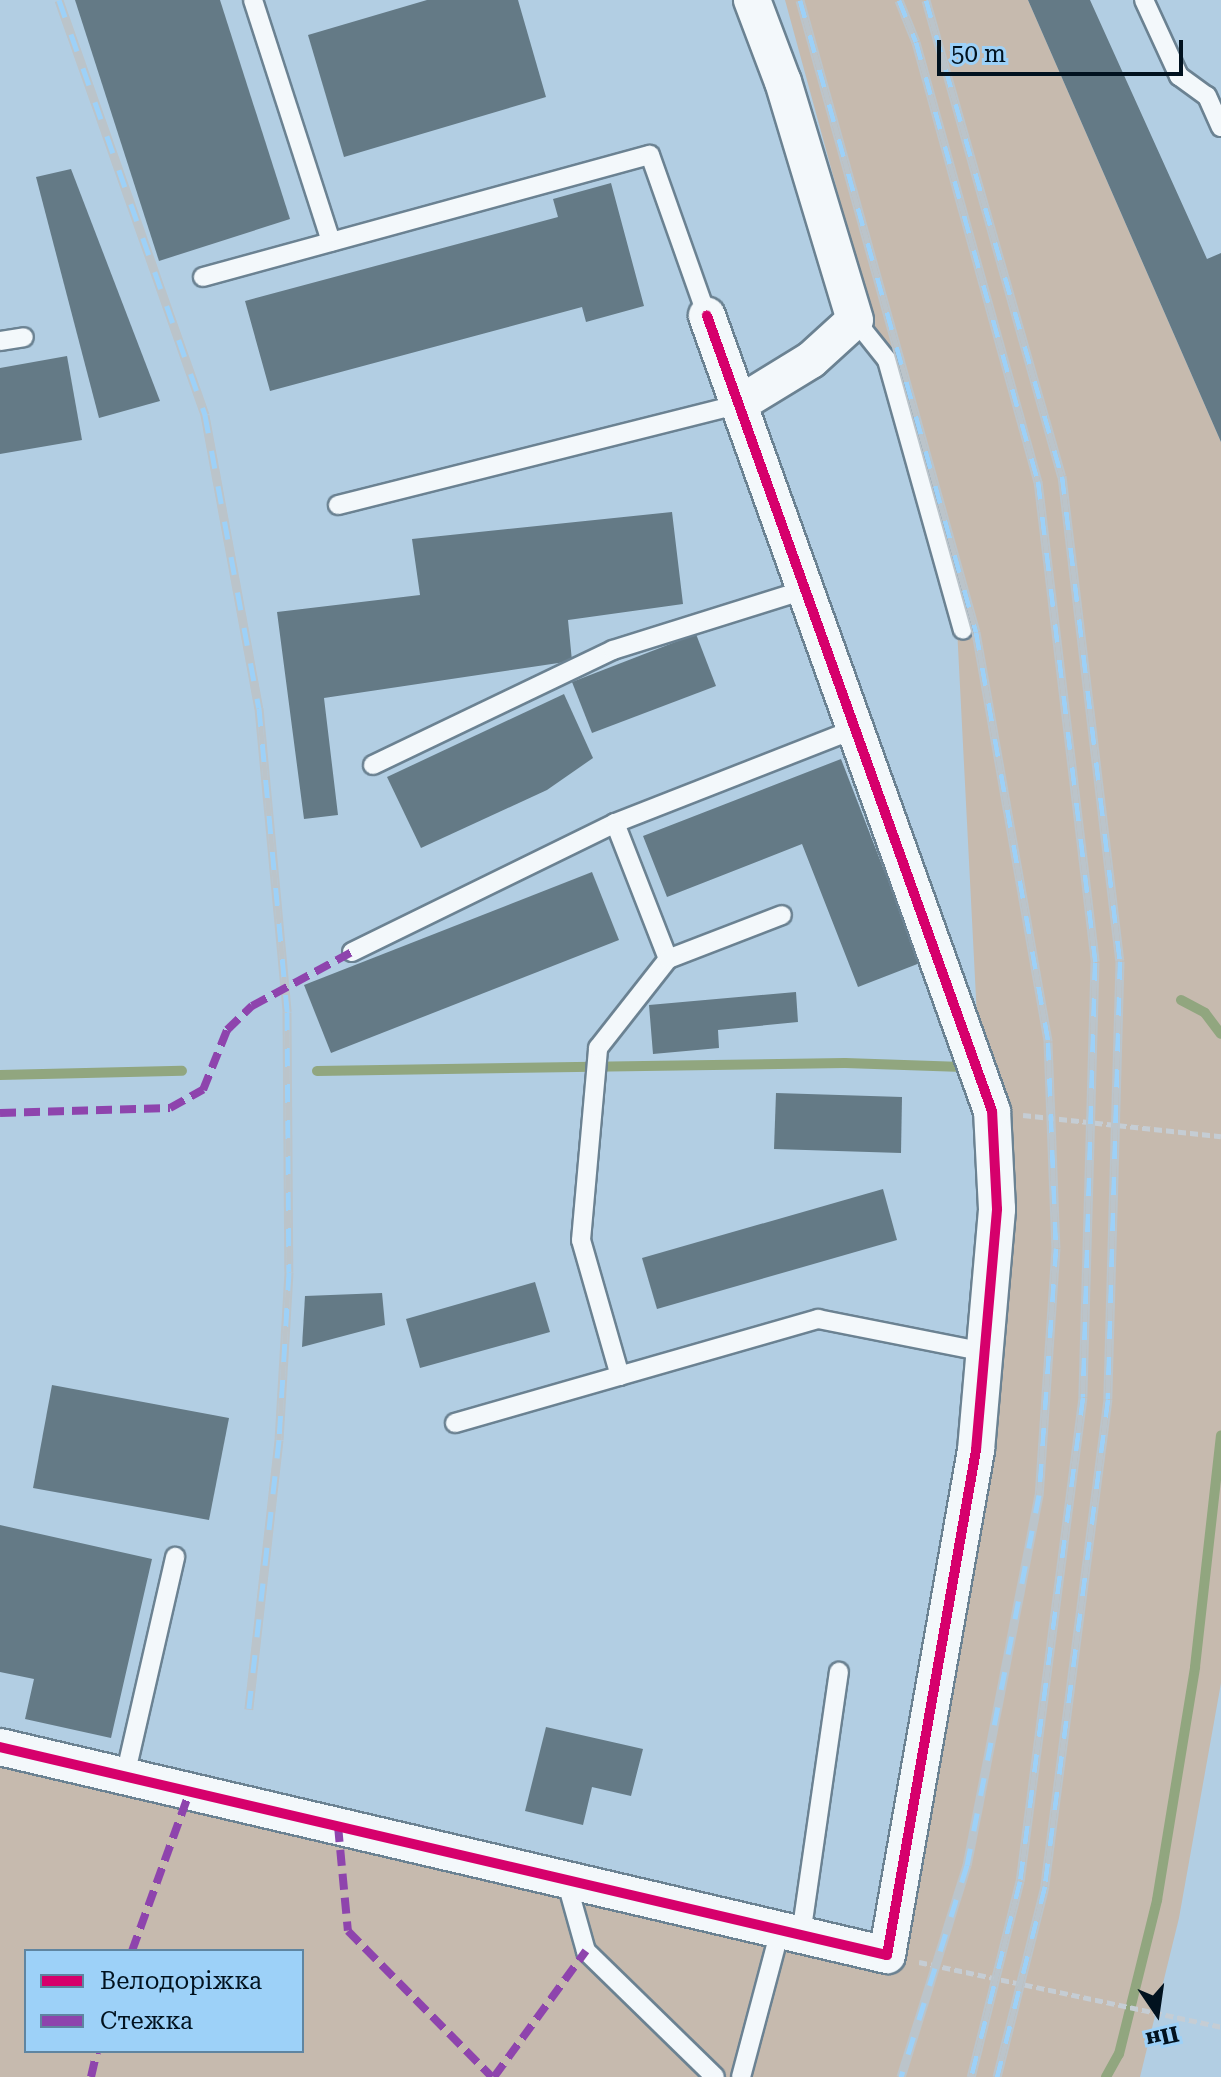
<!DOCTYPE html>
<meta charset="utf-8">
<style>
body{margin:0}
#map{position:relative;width:1221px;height:2077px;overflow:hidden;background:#b2cee3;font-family:"Roboto Serif",serif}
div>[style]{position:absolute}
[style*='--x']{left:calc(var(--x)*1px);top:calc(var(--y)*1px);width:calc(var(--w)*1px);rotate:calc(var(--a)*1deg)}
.green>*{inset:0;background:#c6baae}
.stream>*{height:10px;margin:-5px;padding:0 5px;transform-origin:5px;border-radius:5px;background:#91a67f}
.building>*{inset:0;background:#647a86}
.path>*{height:5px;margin-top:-2.5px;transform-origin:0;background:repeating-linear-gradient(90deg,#c5cdd4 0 8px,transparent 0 12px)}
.roads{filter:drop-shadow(2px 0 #6b8292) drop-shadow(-2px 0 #6b8292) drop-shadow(0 2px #6b8292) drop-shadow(0 -2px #6b8292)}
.lane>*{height:18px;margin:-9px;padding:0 9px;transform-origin:9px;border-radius:9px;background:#f3f8fb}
.street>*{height:36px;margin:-18px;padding:0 18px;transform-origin:18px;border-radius:18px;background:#f3f8fb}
.rail>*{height:9px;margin-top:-4.5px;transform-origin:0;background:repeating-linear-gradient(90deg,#9dd1f8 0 18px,#bbc4ca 0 36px);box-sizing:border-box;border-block:2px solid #bbc4ca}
.quiet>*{height:8px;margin-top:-4px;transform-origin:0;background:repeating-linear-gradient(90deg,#8e44ad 0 16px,transparent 0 24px)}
.cycleway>*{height:10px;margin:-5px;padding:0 5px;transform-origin:5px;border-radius:5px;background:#d6006c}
span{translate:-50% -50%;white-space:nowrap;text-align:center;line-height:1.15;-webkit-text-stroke:8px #9dd1f8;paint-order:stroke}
.legend{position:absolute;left:24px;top:1949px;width:280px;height:104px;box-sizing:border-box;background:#9dd1f8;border:2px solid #5f85a1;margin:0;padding:10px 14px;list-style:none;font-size:24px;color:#01121f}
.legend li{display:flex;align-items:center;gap:16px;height:40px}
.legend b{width:40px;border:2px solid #5f85a1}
.north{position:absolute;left:1117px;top:1973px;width:80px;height:80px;-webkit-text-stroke:6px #9dd1f8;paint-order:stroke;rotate:167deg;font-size:22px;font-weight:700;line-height:32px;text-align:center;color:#01121f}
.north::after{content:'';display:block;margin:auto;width:28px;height:36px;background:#01121f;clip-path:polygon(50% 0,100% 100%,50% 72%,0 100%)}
.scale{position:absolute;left:937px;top:40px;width:246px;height:36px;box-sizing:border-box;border:4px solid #01121f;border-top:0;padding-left:10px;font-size:24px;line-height:28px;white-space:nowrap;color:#01121f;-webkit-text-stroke:6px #9dd1f8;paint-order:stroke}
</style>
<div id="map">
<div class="green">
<i style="clip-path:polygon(evenodd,785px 0,1028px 0,1221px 442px,1221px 1683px,1179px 1918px,1140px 2077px,0 2077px,0 1734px,878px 1940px,965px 1445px,987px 1212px,957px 628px,785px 0,26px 1951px,302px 1951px,302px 2051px,26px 2051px,26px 1951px)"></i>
</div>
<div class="stream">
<i style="--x:1181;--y:1000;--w:27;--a:28"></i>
<i style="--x:1205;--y:1013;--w:26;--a:53"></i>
<i style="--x:317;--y:1071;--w:528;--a:-0.87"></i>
<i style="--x:845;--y:1063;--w:118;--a:1.9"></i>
<i style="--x:0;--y:1075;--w:182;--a:-1.3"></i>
<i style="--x:1106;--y:2077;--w:26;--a:-61"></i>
<i style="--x:1119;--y:2054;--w:159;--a:-76.1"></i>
<i style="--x:1157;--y:1900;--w:236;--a:-80.7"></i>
<i style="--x:1195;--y:1667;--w:233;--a:-83.6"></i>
</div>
<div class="building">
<i style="clip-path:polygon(75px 0,220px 0,290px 219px,159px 261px)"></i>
<i style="clip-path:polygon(427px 0,518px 0,546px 97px,344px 157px,308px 35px)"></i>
<i style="clip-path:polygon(1028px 0,1090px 0,1207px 259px,1221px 253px,1221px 442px)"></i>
<i style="clip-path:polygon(71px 169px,160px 401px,99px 418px,36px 177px)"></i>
<i style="clip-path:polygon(611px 183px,644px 306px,586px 322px,582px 307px,270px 391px,245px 301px,558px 217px,553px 199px)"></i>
<i style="clip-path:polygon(67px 356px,82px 440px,0 454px,0 368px)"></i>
<i style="clip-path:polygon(672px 512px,683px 604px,568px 620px,572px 661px,324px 698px,338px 815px,304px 819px,277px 612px,420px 595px,412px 539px)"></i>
<i style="clip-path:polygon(696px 634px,716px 686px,592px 733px,572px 682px)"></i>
<i style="clip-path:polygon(564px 694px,593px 758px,547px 790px,421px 848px,387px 777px)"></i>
<i style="clip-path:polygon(841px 759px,920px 963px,858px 987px,802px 844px,667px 897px,643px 836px)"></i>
<i style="clip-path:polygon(592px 872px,619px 940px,331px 1053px,304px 985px)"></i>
<i style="clip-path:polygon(796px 992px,798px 1022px,718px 1030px,719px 1048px,653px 1054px,649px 1005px)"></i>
<i style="clip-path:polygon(776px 1093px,902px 1097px,901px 1153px,774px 1149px)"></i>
<i style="clip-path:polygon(883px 1189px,897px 1240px,657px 1309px,642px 1258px)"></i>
<i style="clip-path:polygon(535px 1282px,550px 1332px,420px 1368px,406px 1319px)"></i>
<i style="clip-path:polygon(382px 1293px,385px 1325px,302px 1347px,305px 1296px)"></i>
<i style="clip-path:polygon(52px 1385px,229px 1418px,209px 1520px,33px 1488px)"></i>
<i style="clip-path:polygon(0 1525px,152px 1559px,111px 1738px,25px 1719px,34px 1679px,0 1672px)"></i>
<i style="clip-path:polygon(546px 1727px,643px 1749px,631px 1796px,592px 1787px,583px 1825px,525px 1811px)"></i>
</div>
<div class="path">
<i style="--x:1023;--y:1115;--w:199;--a:6.1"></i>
<i style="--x:919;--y:1962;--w:309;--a:12.1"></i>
</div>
<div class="roads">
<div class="lane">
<i style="--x:253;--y:0;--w:254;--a:72.1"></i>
<i style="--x:1144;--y:0;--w:84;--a:65.3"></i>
<i style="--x:1179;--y:76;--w:34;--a:36"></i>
<i style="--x:1207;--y:96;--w:34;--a:66"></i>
<i style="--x:203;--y:277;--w:463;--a:-15.3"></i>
<i style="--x:650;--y:155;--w:171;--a:70.5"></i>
<i style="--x:855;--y:320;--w:51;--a:51.3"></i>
<i style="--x:887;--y:360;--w:280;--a:74.3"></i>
<i style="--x:0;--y:341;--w:24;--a:-9"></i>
<i style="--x:338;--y:505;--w:414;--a:-14.1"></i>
<i style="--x:373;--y:765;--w:266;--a:-25.6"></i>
<i style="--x:613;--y:650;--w:201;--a:-17.4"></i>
<i style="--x:615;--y:823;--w:146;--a:68.7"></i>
<i style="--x:352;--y:952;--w:293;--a:-26.1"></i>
<i style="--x:615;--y:823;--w:258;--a:-21.4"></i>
<i style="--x:620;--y:1376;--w:141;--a:-106"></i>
<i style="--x:581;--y:1240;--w:193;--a:-84.9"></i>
<i style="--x:598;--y:1048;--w:113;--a:-51.8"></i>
<i style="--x:668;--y:959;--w:122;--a:-21.1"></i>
<i style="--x:455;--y:1423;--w:378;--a:-16"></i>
<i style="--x:818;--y:1319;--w:170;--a:11.2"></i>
<i style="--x:125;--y:1776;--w:225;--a:-77.1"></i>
<i style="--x:566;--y:1880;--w:74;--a:74.3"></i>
<i style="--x:586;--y:1951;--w:180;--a:44.3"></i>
<i style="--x:801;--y:1935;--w:266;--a:-81.8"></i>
<i style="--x:741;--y:2077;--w:152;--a:-75.1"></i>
</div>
<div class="street">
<i style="--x:739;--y:404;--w:84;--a:-31.4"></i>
<i style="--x:811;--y:360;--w:59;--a:-42.3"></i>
<i style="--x:855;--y:320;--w:249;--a:-106.8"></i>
<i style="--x:783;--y:82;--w:88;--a:-110.7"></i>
<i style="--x:0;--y:1747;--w:911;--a:13.2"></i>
<i style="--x:887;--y:1955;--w:513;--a:-80"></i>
<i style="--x:976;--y:1450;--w:242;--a:-85"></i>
<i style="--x:997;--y:1209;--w:98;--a:-92.9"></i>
<i style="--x:992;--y:1111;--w:845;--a:-109.72"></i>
</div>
</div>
<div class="rail">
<i style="--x:59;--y:0;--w:440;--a:70.6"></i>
<i style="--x:205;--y:415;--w:298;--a:79.6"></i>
<i style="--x:259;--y:708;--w:305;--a:84.7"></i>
<i style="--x:287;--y:1012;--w:260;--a:89.6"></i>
<i style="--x:289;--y:1272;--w:168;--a:93.4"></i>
<i style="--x:279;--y:1440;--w:271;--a:96.4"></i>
<i style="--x:800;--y:0;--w:656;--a:74.44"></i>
<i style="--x:976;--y:632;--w:416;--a:80"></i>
<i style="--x:1048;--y:1042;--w:206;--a:87.8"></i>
<i style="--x:1056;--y:1248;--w:248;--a:93.9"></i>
<i style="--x:1039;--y:1495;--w:377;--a:101"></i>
<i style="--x:967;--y:1865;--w:222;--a:107.3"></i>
<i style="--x:899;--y:0;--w:45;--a:68"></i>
<i style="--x:916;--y:42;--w:456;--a:74.5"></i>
<i style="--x:1038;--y:481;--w:484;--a:83.2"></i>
<i style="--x:1095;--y:962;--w:435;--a:91.6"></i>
<i style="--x:1083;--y:1397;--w:488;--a:97.4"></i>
<i style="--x:1020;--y:1881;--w:202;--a:104"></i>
<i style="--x:926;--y:0;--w:495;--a:74.1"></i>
<i style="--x:1062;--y:476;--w:488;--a:83.2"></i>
<i style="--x:1120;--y:961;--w:438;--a:91.6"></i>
<i style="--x:1108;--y:1399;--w:491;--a:97.4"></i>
<i style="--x:1045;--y:1886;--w:197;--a:104.1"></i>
</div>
<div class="quiet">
<i style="--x:0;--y:1113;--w:170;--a:-1.7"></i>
<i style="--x:170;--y:1108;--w:38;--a:-29"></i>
<i style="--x:203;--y:1090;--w:65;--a:-68.2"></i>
<i style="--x:227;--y:1030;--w:35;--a:-44"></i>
<i style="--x:252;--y:1006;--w:114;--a:-28.4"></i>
<i style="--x:338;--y:1826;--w:105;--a:84.6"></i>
<i style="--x:348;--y:1931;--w:205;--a:45.4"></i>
<i style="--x:132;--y:1951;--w:170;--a:-70.1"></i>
<i style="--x:91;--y:2077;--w:27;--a:-77"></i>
<i style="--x:494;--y:2077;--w:156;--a:-53.9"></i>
</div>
<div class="cycleway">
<i style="--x:0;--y:1747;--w:911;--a:13.2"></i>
<i style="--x:887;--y:1955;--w:513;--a:-80"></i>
<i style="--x:976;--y:1450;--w:242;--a:-85"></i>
<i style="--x:997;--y:1209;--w:98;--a:-92.9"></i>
<i style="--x:992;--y:1111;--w:845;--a:-109.72"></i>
</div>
<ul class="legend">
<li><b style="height:10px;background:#d6006c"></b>Велодоріжка</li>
<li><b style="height:10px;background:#8e44ad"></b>Стежка</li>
</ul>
<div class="north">Пн</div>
<div class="scale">50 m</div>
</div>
